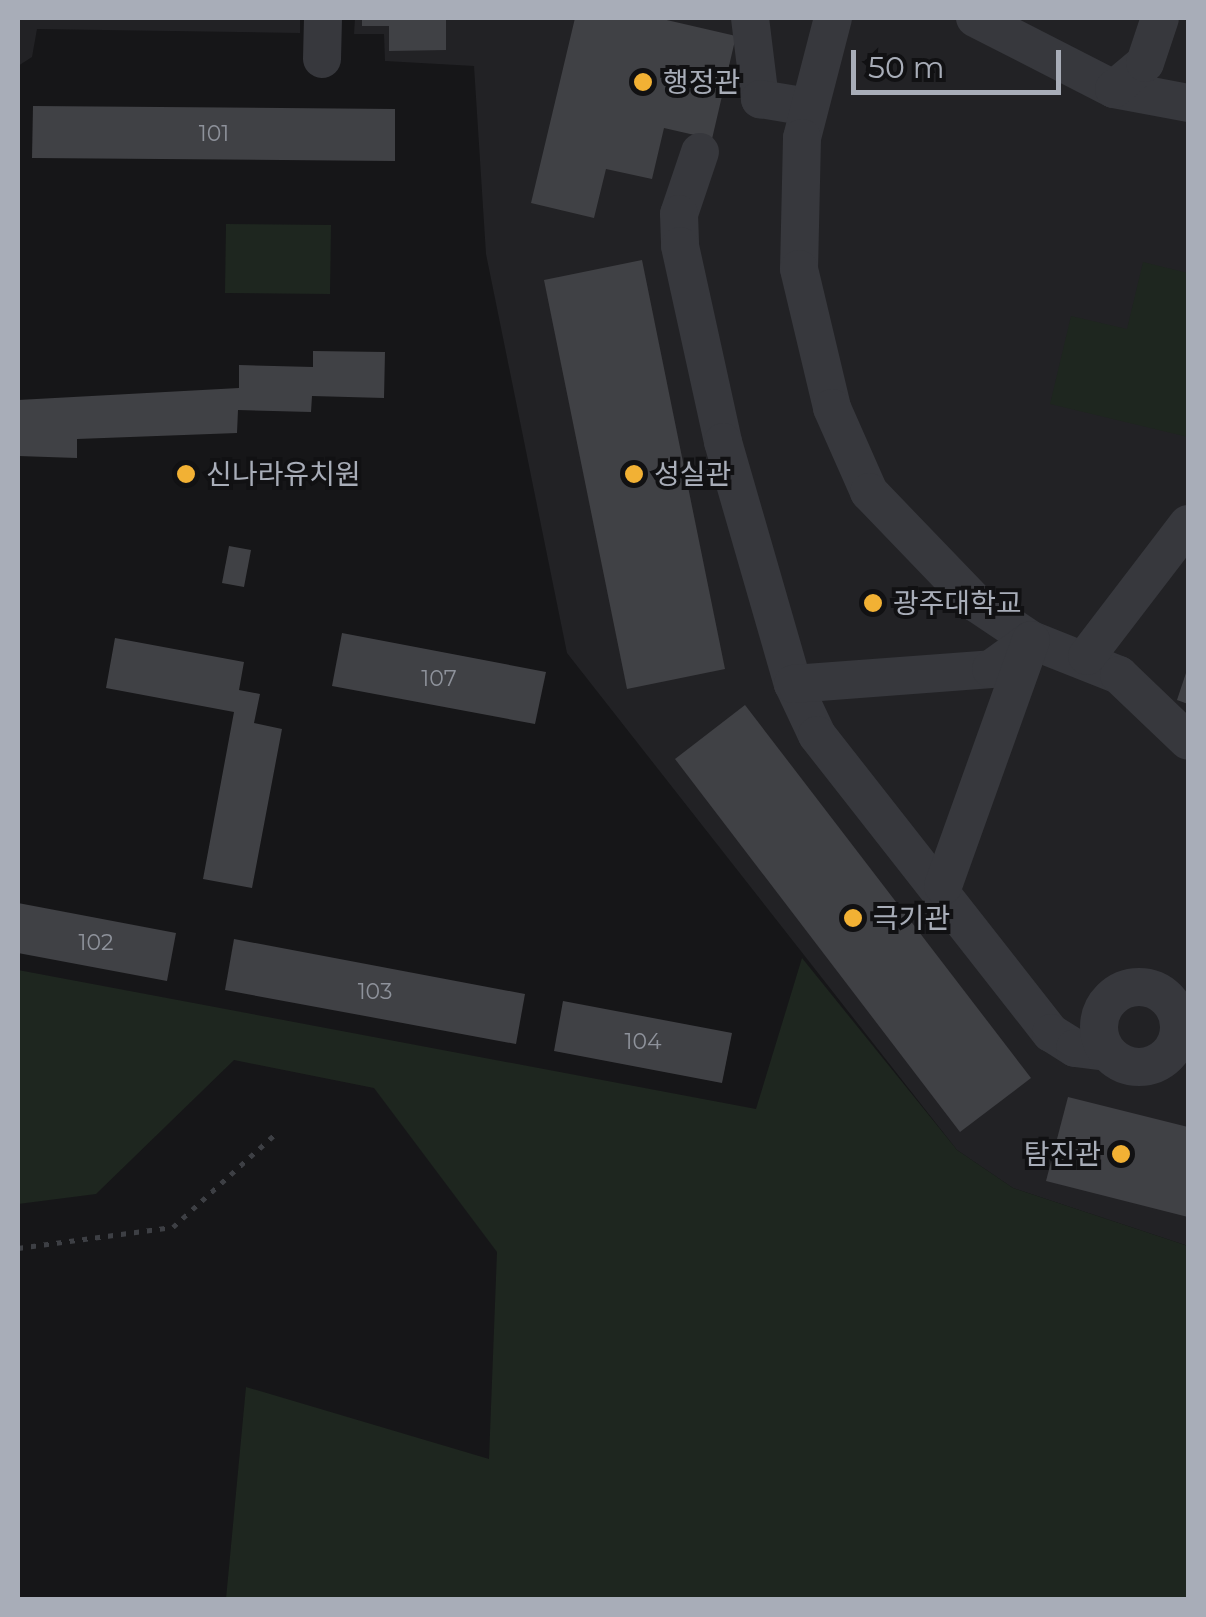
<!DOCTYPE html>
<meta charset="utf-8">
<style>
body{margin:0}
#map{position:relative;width:1206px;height:1617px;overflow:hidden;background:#161618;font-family:Montserrat,"Noto Sans KR",sans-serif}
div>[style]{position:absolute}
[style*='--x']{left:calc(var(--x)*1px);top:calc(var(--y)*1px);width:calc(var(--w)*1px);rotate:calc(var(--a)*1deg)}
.built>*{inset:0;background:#222225}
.green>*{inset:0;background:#1e261f}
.building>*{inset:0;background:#404145}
.path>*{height:5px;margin-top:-2.5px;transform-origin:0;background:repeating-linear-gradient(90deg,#3d3f44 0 5px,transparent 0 13px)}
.minor>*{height:38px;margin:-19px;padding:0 19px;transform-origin:19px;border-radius:19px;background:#37383d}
.minor>.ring{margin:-19px;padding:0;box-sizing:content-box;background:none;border:38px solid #37383d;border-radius:50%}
.dots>*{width:28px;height:28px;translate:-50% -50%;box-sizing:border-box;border:5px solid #111113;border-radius:50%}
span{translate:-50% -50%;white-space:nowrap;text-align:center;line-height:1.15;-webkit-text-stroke:8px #111113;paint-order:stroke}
.number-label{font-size:22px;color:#8e929b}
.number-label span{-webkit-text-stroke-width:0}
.poi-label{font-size:28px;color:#a8adb8}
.left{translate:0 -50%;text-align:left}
.right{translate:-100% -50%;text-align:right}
.frame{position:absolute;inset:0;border:20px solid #a8adb8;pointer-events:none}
.scale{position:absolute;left:851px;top:50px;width:210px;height:45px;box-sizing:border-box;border:5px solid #a8adb8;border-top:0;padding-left:12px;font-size:30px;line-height:35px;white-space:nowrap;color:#a8adb8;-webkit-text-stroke:8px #111113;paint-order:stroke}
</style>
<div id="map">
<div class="built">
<i style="clip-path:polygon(18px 18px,300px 18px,300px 33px,37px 29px,32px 57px,18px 66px)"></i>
<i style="clip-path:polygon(355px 18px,1188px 18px,1188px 1246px,1013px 1188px,957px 1150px,567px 653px,486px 254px,474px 66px,385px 61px,384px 34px,354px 34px)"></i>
</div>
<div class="green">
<i style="clip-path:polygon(226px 224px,331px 225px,330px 294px,225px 293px)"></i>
<i style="clip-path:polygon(1143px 262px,1188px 273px,1188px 437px,1050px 404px,1071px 316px,1127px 329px)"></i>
<i style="clip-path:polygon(802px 958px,957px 1150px,1013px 1188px,1188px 1246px,1188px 1599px,226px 1599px,246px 1387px,489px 1459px,497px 1252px,374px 1088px,234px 1060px,96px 1194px,18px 1204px,18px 970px,756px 1109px)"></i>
</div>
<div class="building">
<i style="clip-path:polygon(362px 18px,446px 18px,446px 50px,389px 51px,389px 26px,362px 26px)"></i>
<i style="clip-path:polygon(575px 18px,658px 18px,736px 36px,712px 139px,664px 128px,652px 179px,606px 169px,594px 218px,531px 203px)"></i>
<i style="clip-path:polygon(33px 106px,395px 109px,395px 161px,32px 158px)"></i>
<i style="clip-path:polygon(642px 260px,725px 669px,627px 689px,544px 280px)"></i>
<i style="clip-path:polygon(313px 351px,385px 352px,384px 398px,312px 396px,311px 412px,238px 410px,237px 433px,77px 439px,77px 458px,18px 456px,18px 400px,239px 388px,239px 365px,313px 367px)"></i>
<i style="clip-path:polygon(229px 546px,251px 550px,244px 587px,222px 583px)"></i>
<i style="clip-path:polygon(342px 633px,546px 672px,535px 724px,332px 686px)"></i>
<i style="clip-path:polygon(115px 638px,244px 662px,239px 690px,260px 694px,254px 723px,282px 729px,252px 888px,203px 879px,234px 712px,106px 688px)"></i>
<i style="clip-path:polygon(1188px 667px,1188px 704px,1177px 700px)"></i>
<i style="clip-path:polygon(745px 705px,1031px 1078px,960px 1132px,675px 759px)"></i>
<i style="clip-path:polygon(18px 903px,176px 933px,167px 981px,18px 953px)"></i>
<i style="clip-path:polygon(234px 939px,525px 994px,516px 1044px,225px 990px)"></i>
<i style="clip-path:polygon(563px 1001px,732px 1033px,722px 1083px,554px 1051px)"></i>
<i style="clip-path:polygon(1068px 1097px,1188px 1127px,1188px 1217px,1046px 1181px)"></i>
</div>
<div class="path">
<i style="--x:18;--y:1248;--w:156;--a:-7.7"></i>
<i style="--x:173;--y:1227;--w:137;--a:-42.3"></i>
</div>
<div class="minor">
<i style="--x:750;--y:18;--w:82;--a:83"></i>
<i style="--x:760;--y:99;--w:49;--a:9.5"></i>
<i style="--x:833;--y:18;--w:124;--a:104.5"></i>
<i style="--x:802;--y:138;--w:131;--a:91.3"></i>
<i style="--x:799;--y:269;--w:143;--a:76.6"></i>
<i style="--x:832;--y:408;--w:92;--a:66.2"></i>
<i style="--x:869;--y:492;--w:154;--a:46.1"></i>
<i style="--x:976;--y:603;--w:66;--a:33.9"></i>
<i style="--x:1031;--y:640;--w:95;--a:21.7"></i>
<i style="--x:1119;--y:675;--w:95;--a:43.7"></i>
<i style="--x:975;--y:18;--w:156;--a:27.1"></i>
<i style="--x:1114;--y:89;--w:75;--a:10.7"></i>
<i style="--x:322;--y:59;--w:41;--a:-88.6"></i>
<i style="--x:1114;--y:89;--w:40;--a:-40"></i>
<i style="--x:1145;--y:63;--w:47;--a:-71.6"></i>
<i style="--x:700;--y:152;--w:65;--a:108.7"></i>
<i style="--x:679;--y:214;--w:32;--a:88"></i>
<i style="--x:680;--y:246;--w:201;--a:77.6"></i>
<i style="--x:723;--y:442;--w:252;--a:73.9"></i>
<i style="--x:793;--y:684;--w:56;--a:64.8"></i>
<i style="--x:817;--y:735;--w:379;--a:51.9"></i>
<i style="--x:1051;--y:1033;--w:28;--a:32"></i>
<i style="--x:1075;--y:1048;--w:32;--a:7"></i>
<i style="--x:1087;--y:656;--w:166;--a:-52.6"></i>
<i style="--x:793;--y:684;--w:199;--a:-4.3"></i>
<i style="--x:991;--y:669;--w:49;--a:-35.9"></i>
<i style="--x:943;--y:886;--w:261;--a:-70.3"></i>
<i class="ring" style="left:1099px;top:987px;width:42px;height:42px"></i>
</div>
<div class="dots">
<i style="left:643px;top:82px;background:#f2b134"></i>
<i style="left:186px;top:474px;background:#f2b134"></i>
<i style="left:634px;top:474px;background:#f2b134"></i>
<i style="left:873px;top:603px;background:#f2b134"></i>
<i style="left:853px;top:918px;background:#f2b134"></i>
<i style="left:1121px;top:1154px;background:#f2b134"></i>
</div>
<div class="number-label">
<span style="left:214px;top:134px">101</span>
<span style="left:439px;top:679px">107</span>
<span style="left:96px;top:943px">102</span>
<span style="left:375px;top:992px">103</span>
<span style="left:643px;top:1042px">104</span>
</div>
<div class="poi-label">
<span class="left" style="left:663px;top:82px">행정관</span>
<span class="left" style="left:206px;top:474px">신나라유치원</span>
<span class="left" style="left:654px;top:474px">성실관</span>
<span class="left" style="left:893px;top:603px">광주대학교</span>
<span class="left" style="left:873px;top:918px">극기관</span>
<span class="right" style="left:1101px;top:1154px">탐진관</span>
</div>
<div class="frame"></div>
<div class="scale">50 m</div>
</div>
